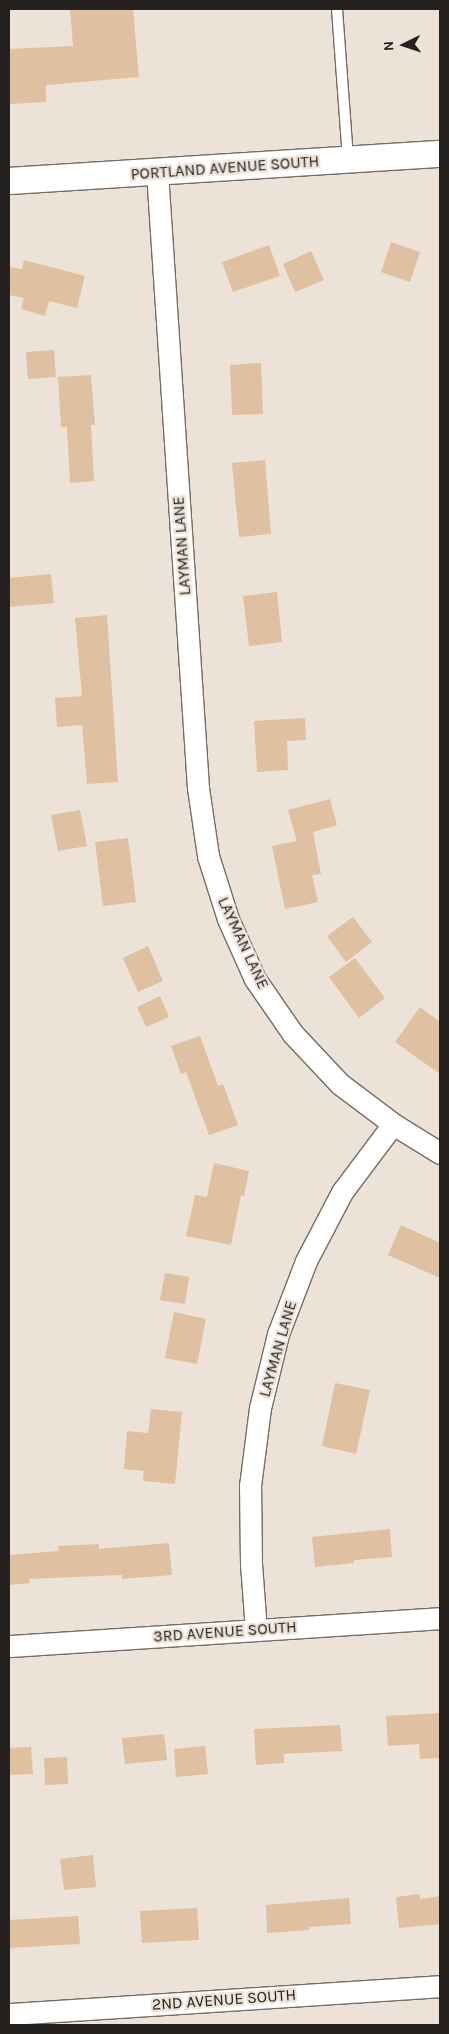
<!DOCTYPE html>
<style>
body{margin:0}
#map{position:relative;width:449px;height:2034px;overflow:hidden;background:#ece2d8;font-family:Karla,sans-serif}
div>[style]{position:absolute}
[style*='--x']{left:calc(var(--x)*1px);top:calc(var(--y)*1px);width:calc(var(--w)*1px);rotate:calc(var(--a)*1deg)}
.building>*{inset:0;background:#dfc0a1}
.roads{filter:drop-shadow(1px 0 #756c64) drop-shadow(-1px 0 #756c64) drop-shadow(0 1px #756c64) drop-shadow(0 -1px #756c64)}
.service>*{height:10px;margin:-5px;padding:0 5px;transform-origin:5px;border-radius:5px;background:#fff}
.minor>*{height:21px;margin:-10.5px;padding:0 10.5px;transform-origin:10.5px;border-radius:10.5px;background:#fff}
.tertiary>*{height:26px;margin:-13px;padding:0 13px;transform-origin:13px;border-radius:13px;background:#fff}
span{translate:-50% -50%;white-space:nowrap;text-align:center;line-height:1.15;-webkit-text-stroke:4.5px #ece2d8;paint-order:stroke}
.street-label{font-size:16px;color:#25211e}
.frame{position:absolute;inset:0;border:10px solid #25211e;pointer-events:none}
.north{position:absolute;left:379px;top:20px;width:50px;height:50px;-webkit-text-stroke:4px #ece2d8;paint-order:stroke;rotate:266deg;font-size:14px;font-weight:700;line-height:20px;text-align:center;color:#25211e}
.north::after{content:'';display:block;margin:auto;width:18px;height:22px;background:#25211e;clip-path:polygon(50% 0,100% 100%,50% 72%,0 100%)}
</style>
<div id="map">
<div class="building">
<i style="clip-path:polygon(70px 9px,133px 9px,139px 77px,46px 85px,46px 102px,9px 104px,9px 49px,73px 46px)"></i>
<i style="clip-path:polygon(391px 242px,420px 252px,410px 282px,381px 272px)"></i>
<i style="clip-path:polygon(269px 245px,280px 276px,233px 292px,222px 262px)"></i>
<i style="clip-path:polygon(311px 251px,324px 280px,295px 292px,283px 264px)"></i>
<i style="clip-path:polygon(24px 260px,85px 276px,77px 308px,49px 301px,45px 316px,21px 309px,24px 298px,9px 295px,9px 267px,22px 269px)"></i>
<i style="clip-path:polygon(54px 350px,56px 377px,28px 379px,26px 352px)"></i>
<i style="clip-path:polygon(261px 363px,263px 414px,232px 415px,230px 365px)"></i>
<i style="clip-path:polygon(91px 375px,95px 425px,91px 425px,94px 481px,70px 483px,67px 427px,61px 427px,58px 377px)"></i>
<i style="clip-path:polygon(265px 460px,271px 534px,239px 537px,232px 463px)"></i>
<i style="clip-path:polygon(51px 574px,54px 603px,9px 607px,9px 578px)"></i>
<i style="clip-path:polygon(277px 592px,282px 642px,249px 646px,243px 596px)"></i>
<i style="clip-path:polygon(107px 615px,118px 782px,87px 784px,82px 725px,57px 727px,55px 698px,82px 696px,75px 618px)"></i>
<i style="clip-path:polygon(305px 718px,306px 740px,287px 741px,288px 770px,257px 772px,254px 721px)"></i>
<i style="clip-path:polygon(330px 799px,337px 825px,313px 832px,321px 874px,312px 875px,318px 902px,285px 909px,272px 846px,297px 841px,288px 810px)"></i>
<i style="clip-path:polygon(80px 810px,87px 846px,58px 851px,51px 815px)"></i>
<i style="clip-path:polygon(128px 838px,136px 902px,103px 906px,95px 842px)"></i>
<i style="clip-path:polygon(353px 917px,372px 942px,346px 962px,327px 936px)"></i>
<i style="clip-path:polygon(148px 946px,163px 981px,138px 992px,123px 958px)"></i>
<i style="clip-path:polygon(355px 958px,385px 998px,359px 1018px,329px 977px)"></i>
<i style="clip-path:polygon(160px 996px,169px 1017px,146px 1027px,137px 1007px)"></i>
<i style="clip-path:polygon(420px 1007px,440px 1022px,440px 1074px,395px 1042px)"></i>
<i style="clip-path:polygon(200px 1036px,218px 1086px,223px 1084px,238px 1125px,209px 1135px,186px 1072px,181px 1074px,171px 1046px)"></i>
<i style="clip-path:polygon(214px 1163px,249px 1171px,244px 1196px,241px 1195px,231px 1245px,186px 1236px,195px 1195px,207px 1197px)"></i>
<i style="clip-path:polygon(401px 1225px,440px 1243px,440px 1278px,388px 1255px)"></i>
<i style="clip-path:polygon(165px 1273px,189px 1277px,185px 1304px,160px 1300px)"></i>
<i style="clip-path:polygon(174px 1312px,206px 1319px,197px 1364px,165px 1358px)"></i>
<i style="clip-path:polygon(335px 1383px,370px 1390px,356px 1454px,322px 1446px)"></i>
<i style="clip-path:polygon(151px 1409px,182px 1412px,175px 1484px,143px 1481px,144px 1471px,124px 1469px,127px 1431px,148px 1433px)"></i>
<i style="clip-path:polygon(390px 1529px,392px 1557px,354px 1560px,354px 1563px,315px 1567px,312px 1537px)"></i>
<i style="clip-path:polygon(169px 1543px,172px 1575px,122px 1579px,122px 1575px,29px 1579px,30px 1583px,9px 1585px,9px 1555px,59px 1551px,58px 1546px,99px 1544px,99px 1549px)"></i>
<i style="clip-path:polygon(440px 1713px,440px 1758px,420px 1759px,419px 1744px,388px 1746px,386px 1716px)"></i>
<i style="clip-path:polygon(340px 1725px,342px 1751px,284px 1754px,284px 1763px,256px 1765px,254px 1729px)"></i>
<i style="clip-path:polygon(164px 1734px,167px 1760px,125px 1764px,122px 1738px)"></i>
<i style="clip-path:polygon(205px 1746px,208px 1774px,176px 1777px,174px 1749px)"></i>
<i style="clip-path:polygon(31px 1747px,33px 1774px,9px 1775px,9px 1748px)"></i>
<i style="clip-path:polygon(67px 1757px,68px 1784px,45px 1785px,44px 1758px)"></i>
<i style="clip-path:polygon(93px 1855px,96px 1887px,64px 1890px,60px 1859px)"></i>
<i style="clip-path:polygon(419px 1894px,420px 1899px,440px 1896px,440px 1924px,399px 1928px,396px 1897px)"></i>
<i style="clip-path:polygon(349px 1898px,351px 1924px,309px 1927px,309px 1930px,267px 1933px,266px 1905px)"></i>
<i style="clip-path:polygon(197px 1908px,199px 1940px,142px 1943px,140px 1911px)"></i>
<i style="clip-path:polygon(78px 1916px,80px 1944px,9px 1948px,9px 1920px)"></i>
</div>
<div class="roads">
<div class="service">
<i style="--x:337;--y:9;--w:150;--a:85.8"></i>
</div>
<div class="minor">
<i style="--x:157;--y:172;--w:617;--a:86.19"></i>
<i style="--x:198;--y:788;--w:69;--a:81.6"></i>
<i style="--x:208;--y:856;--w:66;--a:72.4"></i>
<i style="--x:228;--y:919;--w:66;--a:65.8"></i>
<i style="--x:255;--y:979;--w:67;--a:55.4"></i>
<i style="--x:293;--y:1034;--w:69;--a:46.8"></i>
<i style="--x:340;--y:1084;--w:66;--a:37"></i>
<i style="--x:393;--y:1124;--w:55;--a:31.7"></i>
<i style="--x:256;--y:1630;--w:66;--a:-94.3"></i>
<i style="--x:251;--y:1564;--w:78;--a:-90.7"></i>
<i style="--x:250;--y:1486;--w:79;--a:-82.7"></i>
<i style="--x:260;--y:1408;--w:76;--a:-76.3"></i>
<i style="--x:278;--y:1334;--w:78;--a:-69"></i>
<i style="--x:306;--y:1261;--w:78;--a:-62.4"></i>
<i style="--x:342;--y:1192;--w:85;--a:-53.1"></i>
<i style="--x:9;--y:1646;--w:432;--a:-3.7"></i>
<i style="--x:9;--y:2014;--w:432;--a:-3.7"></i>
</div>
<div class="tertiary">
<i style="--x:9;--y:181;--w:432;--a:-3.6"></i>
</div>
</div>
<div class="street-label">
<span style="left:225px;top:168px;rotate:-4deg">PORTLAND AVENUE SOUTH</span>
<span style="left:182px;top:546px;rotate:-94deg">LAYMAN LANE</span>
<span style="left:243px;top:943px;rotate:65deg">LAYMAN LANE</span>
<span style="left:278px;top:1349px;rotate:-74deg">LAYMAN LANE</span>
<span style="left:225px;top:1632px;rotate:-4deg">3RD AVENUE SOUTH</span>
<span style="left:224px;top:2000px;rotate:-4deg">2ND AVENUE SOUTH</span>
</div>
<div class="frame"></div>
<div class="north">N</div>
</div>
